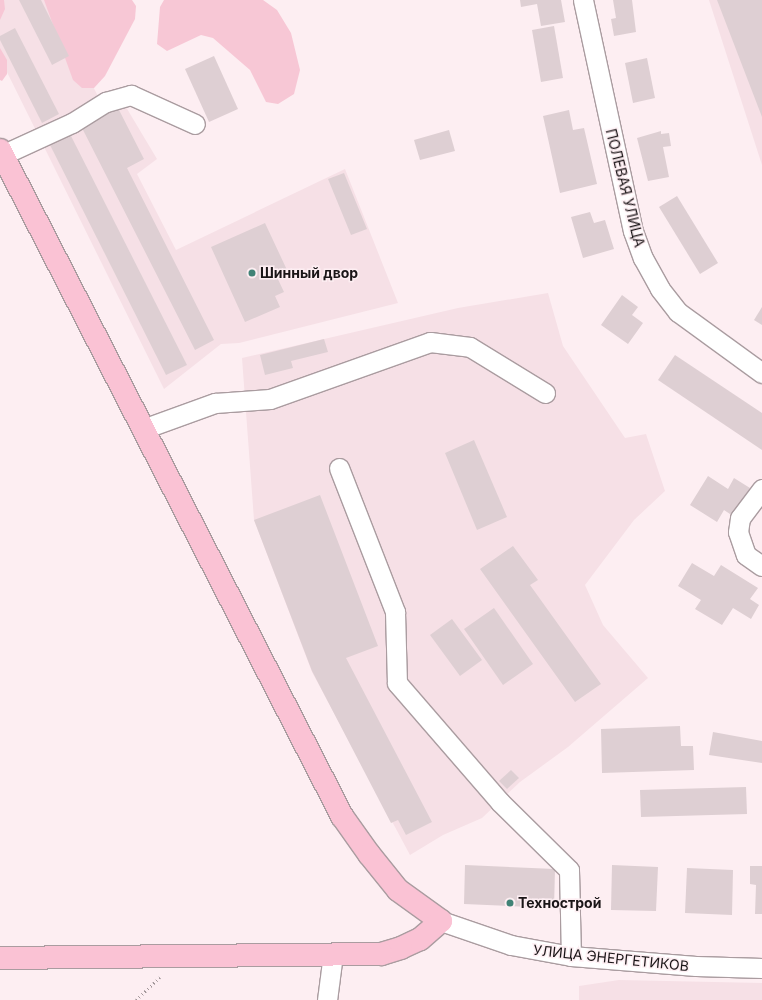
<!DOCTYPE html>
<meta charset="utf-8">
<style>
body{margin:0}
#map{position:relative;width:762px;height:1000px;overflow:hidden;background:#fdeef2;font-family:Inter,sans-serif}
div>[style]{position:absolute}
[style*='--x']{left:calc(var(--x)*1px);top:calc(var(--y)*1px);width:calc(var(--w)*1px);rotate:calc(var(--a)*1deg)}
.built>*{inset:0;background:#f6e0e6}
.green>*{inset:0;background:#f7c7d5}
.building>*{inset:0;background:#decfd3}
.path>*{height:2.5px;margin-top:-1.25px;transform-origin:0;background:repeating-linear-gradient(90deg,#a2979a 0 1px,transparent 0 4px)}
.roads{filter:drop-shadow(1px 0 #aa9ca0) drop-shadow(-1px 0 #aa9ca0) drop-shadow(0 1px #aa9ca0) drop-shadow(0 -1px #aa9ca0)}
.minor>*{height:19px;margin:-9.5px;padding:0 9.5px;transform-origin:9.5px;border-radius:9.5px;background:#fff}
.major>*{height:22px;margin:-11px;padding:0 11px;transform-origin:11px;border-radius:11px;background:#fac2d4}
.dots>*{width:11px;height:11px;translate:-50% -50%;box-sizing:border-box;border:2px solid #fdeef2;border-radius:50%}
span{translate:-50% -50%;white-space:nowrap;text-align:center;line-height:1.15;-webkit-text-stroke:3px #fdeef2;paint-order:stroke}
.street-label{font-size:14px;color:#1a1517}
.poi-label{font-size:14px;color:#1a1517;font-weight:700}
.left{translate:0 -50%;text-align:left}
</style>
<div id="map">
<div class="built">
<i style="clip-path:polygon(0 0,49px 0,105px 110px,123px 102px,157px 159px,137px 174px,176px 250px,345px 169px,398px 303px,239px 343px,221px 344px,164px 389px,0 58px)"></i>
<i style="clip-path:polygon(709px 0,762px 0,762px 165px)"></i>
<i style="clip-path:polygon(548px 293px,563px 346px,625px 438px,646px 434px,665px 491px,634px 520px,585px 585px,603px 625px,648px 678px,568px 747px,520px 782px,482px 818px,443px 835px,410px 855px,312px 672px,254px 520px,242px 358px,458px 308px)"></i>
<i style="clip-path:polygon(619px 980px,762px 983px,762px 1000px,579px 1000px,579px 986px)"></i>
</div>
<div class="green">
<i style="clip-path:polygon(0 0,4px 0,5px 9px,0 20px)"></i>
<i style="clip-path:polygon(44px 0,132px 0,136px 6px,135px 19px,105px 76px,94px 88px,82px 88px,73px 80px)"></i>
<i style="clip-path:polygon(164px 0,263px 0,277px 10px,291px 33px,300px 70px,294px 94px,278px 104px,266px 102px,250px 70px,213px 38px,201px 35px,167px 51px,157px 44px,160px 7px)"></i>
<i style="clip-path:polygon(0 48px,7px 60px,7px 74px,2px 81px,0 80px)"></i>
</div>
<div class="building">
<i style="clip-path:polygon(19px 0,41px 0,69px 56px,52px 65px)"></i>
<i style="clip-path:polygon(520px 0,561px 0,565px 22px,541px 26px,537px 4px,521px 7px)"></i>
<i style="clip-path:polygon(613px 0,632px 0,636px 32px,614px 36px,611px 19px,616px 18px)"></i>
<i style="clip-path:polygon(717px 0,762px 0,762px 117px)"></i>
<i style="clip-path:polygon(554px 26px,563px 78px,541px 82px,532px 30px)"></i>
<i style="clip-path:polygon(15px 28px,59px 114px,42px 123px,0 40px,0 36px)"></i>
<i style="clip-path:polygon(214px 56px,238px 109px,209px 122px,185px 69px)"></i>
<i style="clip-path:polygon(647px 58px,655px 98px,633px 103px,625px 63px)"></i>
<i style="clip-path:polygon(118px 108px,144px 159px,127px 168px,214px 340px,195px 350px,81px 126px)"></i>
<i style="clip-path:polygon(569px 110px,573px 130px,584px 128px,597px 184px,560px 193px,543px 116px)"></i>
<i style="clip-path:polygon(449px 130px,455px 151px,420px 160px,414px 140px)"></i>
<i style="clip-path:polygon(661px 131px,661px 134px,669px 133px,671px 146px,663px 147px,669px 177px,648px 181px,637px 138px)"></i>
<i style="clip-path:polygon(69px 132px,187px 365px,166px 375px,49px 143px)"></i>
<i style="clip-path:polygon(344px 173px,367px 229px,351px 235px,328px 179px)"></i>
<i style="clip-path:polygon(677px 196px,718px 263px,700px 274px,659px 207px)"></i>
<i style="clip-path:polygon(590px 212px,594px 223px,605px 220px,614px 249px,583px 258px,571px 217px)"></i>
<i style="clip-path:polygon(265px 223px,287px 270px,276px 275px,284px 292px,275px 296px,280px 307px,245px 322px,211px 247px)"></i>
<i style="clip-path:polygon(622px 295px,638px 307px,632px 315px,643px 323px,628px 344px,601px 325px)"></i>
<i style="clip-path:polygon(762px 307px,762px 325px,754px 320px)"></i>
<i style="clip-path:polygon(324px 339px,328px 352px,291px 361px,293px 368px,265px 375px,260px 355px)"></i>
<i style="clip-path:polygon(675px 355px,762px 413px,762px 450px,658px 380px)"></i>
<i style="clip-path:polygon(474px 440px,507px 517px,477px 530px,445px 453px)"></i>
<i style="clip-path:polygon(708px 476px,728px 489px,734px 478px,750px 488px,733px 516px,724px 510px,717px 522px,690px 505px)"></i>
<i style="clip-path:polygon(320px 495px,378px 646px,346px 658px,432px 822px,406px 835px,398px 820px,391px 823px,312px 671px,254px 520px)"></i>
<i style="clip-path:polygon(513px 546px,538px 580px,530px 585px,601px 684px,575px 702px,480px 569px)"></i>
<i style="clip-path:polygon(692px 563px,714px 576px,721px 565px,758px 588px,750px 599px,759px 605px,751px 619px,733px 608px,722px 625px,695px 609px,701px 600px,678px 586px)"></i>
<i style="clip-path:polygon(494px 608px,533px 664px,503px 685px,464px 629px)"></i>
<i style="clip-path:polygon(452px 619px,482px 660px,460px 676px,430px 635px)"></i>
<i style="clip-path:polygon(680px 726px,681px 746px,693px 746px,694px 770px,602px 773px,601px 729px)"></i>
<i style="clip-path:polygon(713px 732px,762px 741px,762px 763px,709px 755px)"></i>
<i style="clip-path:polygon(511px 770px,519px 778px,507px 789px,499px 781px)"></i>
<i style="clip-path:polygon(746px 787px,747px 814px,641px 817px,640px 790px)"></i>
<i style="clip-path:polygon(465px 865px,555px 869px,554px 908px,464px 904px)"></i>
<i style="clip-path:polygon(612px 865px,658px 867px,656px 911px,611px 910px)"></i>
<i style="clip-path:polygon(750px 866px,762px 866px,762px 914px,755px 914px,756px 885px,750px 884px)"></i>
<i style="clip-path:polygon(687px 868px,733px 870px,732px 915px,685px 913px)"></i>
</div>
<div class="path">
<i style="--x:136;--y:1000;--w:33;--a:-44"></i>
</div>
<div class="roads">
<div class="minor">
<i style="--x:583;--y:0;--w:236;--a:77.8"></i>
<i style="--x:633;--y:231;--w:29;--a:70"></i>
<i style="--x:643;--y:258;--w:35;--a:61"></i>
<i style="--x:660;--y:289;--w:29;--a:52"></i>
<i style="--x:678;--y:312;--w:104;--a:36"></i>
<i style="--x:2;--y:155;--w:77;--a:-24.6"></i>
<i style="--x:72;--y:123;--w:40;--a:-32"></i>
<i style="--x:106;--y:102;--w:26;--a:-16"></i>
<i style="--x:131;--y:95;--w:70;--a:24.4"></i>
<i style="--x:143;--y:429;--w:77;--a:-19.9"></i>
<i style="--x:215;--y:403;--w:55;--a:-4.2"></i>
<i style="--x:270;--y:399;--w:170;--a:-19.6"></i>
<i style="--x:430;--y:342;--w:40;--a:7.1"></i>
<i style="--x:470;--y:347;--w:88;--a:31.5"></i>
<i style="--x:339;--y:468;--w:155;--a:68.7"></i>
<i style="--x:395;--y:612;--w:71;--a:88.4"></i>
<i style="--x:397;--y:683;--w:157;--a:49.1"></i>
<i style="--x:500;--y:802;--w:97;--a:44.6"></i>
<i style="--x:569;--y:870;--w:86;--a:88.7"></i>
<i style="--x:762;--y:489;--w:36;--a:127"></i>
<i style="--x:740;--y:518;--w:14;--a:98"></i>
<i style="--x:738;--y:532;--w:24;--a:71"></i>
<i style="--x:746;--y:555;--w:19;--a:35"></i>
<i style="--x:441;--y:921;--w:74;--a:18.9"></i>
<i style="--x:511;--y:945;--w:61;--a:10.4"></i>
<i style="--x:571;--y:956;--w:125;--a:4.6"></i>
<i style="--x:696;--y:966;--w:66;--a:1.7"></i>
<i style="--x:327;--y:1000;--w:46;--a:-82.6"></i>
</div>
<div class="major">
<i style="--x:0;--y:150;--w:749;--a:62.82"></i>
<i style="--x:342;--y:816;--w:47;--a:54.6"></i>
<i style="--x:369;--y:854;--w:46;--a:51.1"></i>
<i style="--x:398;--y:890;--w:53;--a:35.8"></i>
<i style="--x:441;--y:921;--w:28;--a:139"></i>
<i style="--x:420;--y:939;--w:21;--a:155"></i>
<i style="--x:401;--y:948;--w:21;--a:163"></i>
<i style="--x:381;--y:954;--w:381;--a:179.4"></i>
</div>
</div>
<div class="dots">
<i style="left:252px;top:273px;background:#408376"></i>
<i style="left:510px;top:903px;background:#408376"></i>
</div>
<div class="street-label">
<span style="left:625px;top:188px;rotate:76deg">ПОЛЕВАЯ УЛИЦА</span>
<span style="left:611px;top:958px;rotate:6deg">УЛИЦА ЭНЕРГЕТИКОВ</span>
</div>
<div class="poi-label">
<span class="left" style="left:260px;top:273px">Шинный двор</span>
<span class="left" style="left:518px;top:903px">Технострой</span>
</div>
</div>
